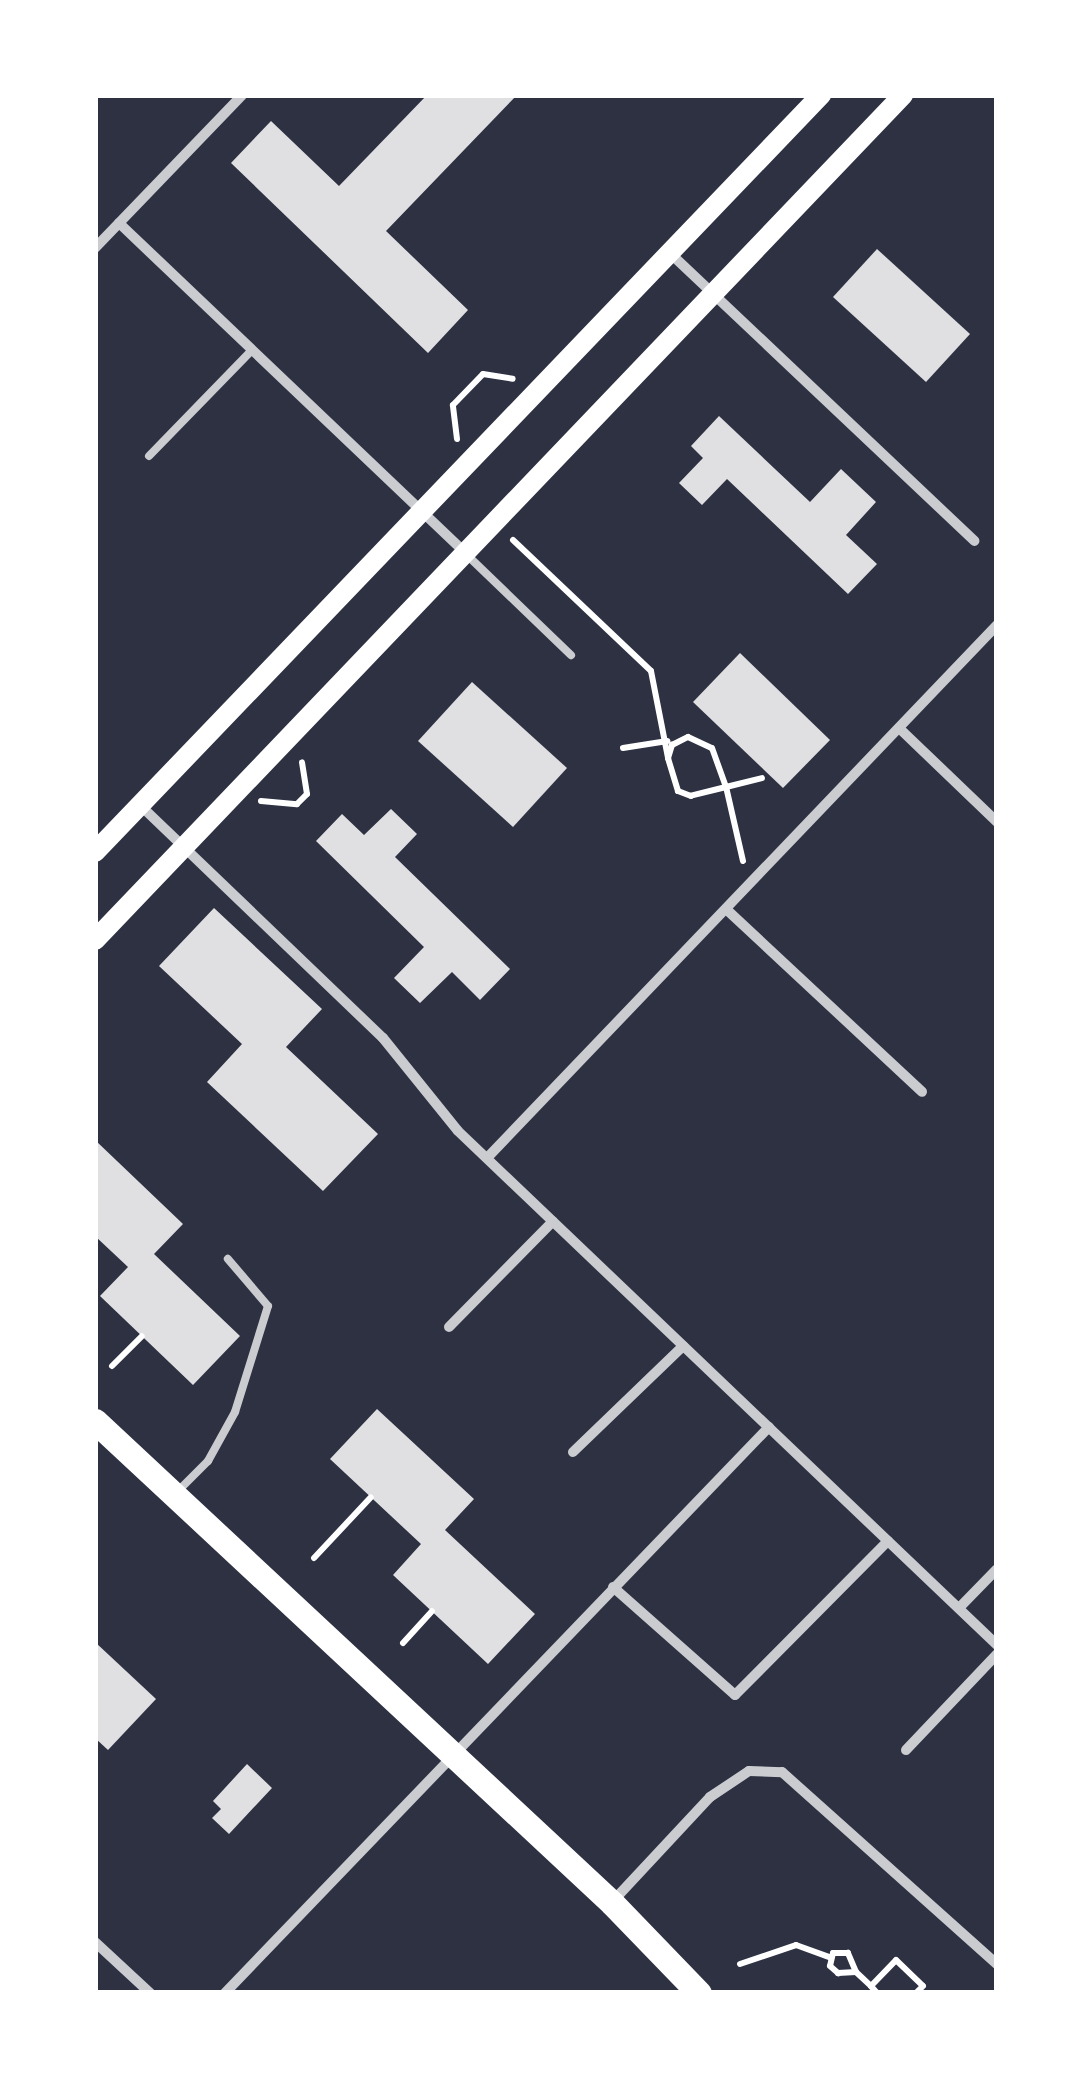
<!DOCTYPE html>
<style>
body{margin:0}
#map{position:relative;width:1092px;height:2088px;overflow:hidden;background:#2d3142;font-family:"Fira Sans Condensed",sans-serif}
div>[style]{position:absolute}
[style*='--x']{left:calc(var(--x)*1px);top:calc(var(--y)*1px);width:calc(var(--w)*1px);rotate:calc(var(--a)*1deg)}
.building>*{inset:0;background:#e0e0e3}
.path>*{height:6px;margin:-3px;padding:0 3px;transform-origin:3px;border-radius:3px;background:#fff}
.service>*{height:8px;margin:-4px;padding:0 4px;transform-origin:4px;border-radius:4px;background:#caccd0}
.minor>*{height:10px;margin:-5px;padding:0 5px;transform-origin:5px;border-radius:5px;background:#caccd0}
.secondary>*{height:20px;margin:-10px;padding:0 10px;transform-origin:10px;border-radius:10px;background:#fff}
.primary>*{height:25px;margin:-12.5px;padding:0 12.5px;transform-origin:12.5px;border-radius:12.5px;background:#fff}
span{translate:-50% -50%;white-space:nowrap;text-align:center;line-height:1.15;-webkit-text-stroke:10px #fff;paint-order:stroke}
.frame{position:absolute;inset:0;border:98px solid #fff;pointer-events:none}
</style>
<div id="map">
<div class="building">
<i style="clip-path:polygon(427px 95px,517px 95px,386px 231px,468px 310px,428px 353px,231px 163px,271px 121px,339px 186px)"></i>
<i style="clip-path:polygon(877px 249px,970px 334px,926px 382px,833px 297px)"></i>
<i style="clip-path:polygon(719px 416px,810px 502px,841px 469px,876px 502px,846px 535px,877px 564px,848px 594px,727px 479px,702px 505px,679px 483px,703px 458px,691px 446px)"></i>
<i style="clip-path:polygon(740px 653px,830px 740px,783px 788px,693px 702px)"></i>
<i style="clip-path:polygon(472px 682px,567px 768px,513px 827px,418px 741px)"></i>
<i style="clip-path:polygon(391px 809px,417px 834px,395px 857px,510px 969px,480px 1000px,452px 972px,420px 1003px,394px 978px,424px 947px,316px 841px,342px 814px,364px 835px)"></i>
<i style="clip-path:polygon(214px 908px,322px 1009px,286px 1047px,378px 1134px,323px 1191px,207px 1082px,242px 1044px,159px 966px)"></i>
<i style="clip-path:polygon(95px 1140px,183px 1224px,154px 1254px,240px 1336px,193px 1385px,100px 1296px,128px 1267px,95px 1236px)"></i>
<i style="clip-path:polygon(377px 1409px,474px 1499px,445px 1530px,535px 1614px,488px 1664px,393px 1575px,421px 1544px,330px 1459px)"></i>
<i style="clip-path:polygon(95px 1642px,156px 1699px,108px 1750px,95px 1738px)"></i>
<i style="clip-path:polygon(247px 1764px,272px 1788px,229px 1834px,212px 1818px,221px 1809px,213px 1801px)"></i>
</div>
<div class="path">
<i style="--x:457;--y:439;--w:34;--a:-97"></i>
<i style="--x:453;--y:405;--w:43;--a:-45.9"></i>
<i style="--x:483;--y:374;--w:30;--a:9"></i>
<i style="--x:513;--y:540;--w:190;--a:43.5"></i>
<i style="--x:651;--y:671;--w:89;--a:78.9"></i>
<i style="--x:688;--y:737;--w:26;--a:25"></i>
<i style="--x:712;--y:748;--w:41;--a:70.3"></i>
<i style="--x:726;--y:787;--w:36;--a:166"></i>
<i style="--x:691;--y:796;--w:14;--a:-159"></i>
<i style="--x:678;--y:791;--w:34;--a:-107"></i>
<i style="--x:668;--y:758;--w:14;--a:-73"></i>
<i style="--x:672;--y:745;--w:18;--a:-27"></i>
<i style="--x:623;--y:748;--w:45;--a:-9"></i>
<i style="--x:261;--y:801;--w:36;--a:5"></i>
<i style="--x:297;--y:804;--w:14;--a:-45"></i>
<i style="--x:307;--y:794;--w:32;--a:-99"></i>
<i style="--x:743;--y:861;--w:76;--a:-102.9"></i>
<i style="--x:726;--y:787;--w:37;--a:-14"></i>
<i style="--x:112;--y:1366;--w:42;--a:-45"></i>
<i style="--x:314;--y:1558;--w:83;--a:-46.9"></i>
<i style="--x:403;--y:1643;--w:43;--a:-47.8"></i>
<i style="--x:740;--y:1964;--w:59;--a:-18.7"></i>
<i style="--x:796;--y:1945;--w:37;--a:20"></i>
<i style="--x:856;--y:1972;--w:21;--a:-113"></i>
<i style="--x:848;--y:1953;--w:15;--a:180"></i>
<i style="--x:833;--y:1953;--w:13;--a:103"></i>
<i style="--x:830;--y:1966;--w:11;--a:41"></i>
<i style="--x:838;--y:1973;--w:18;--a:-3"></i>
<i style="--x:856;--y:1972;--w:21;--a:43"></i>
<i style="--x:877;--y:1993;--w:9;--a:-131"></i>
<i style="--x:871;--y:1986;--w:36;--a:-46"></i>
<i style="--x:896;--y:1960;--w:37;--a:44"></i>
<i style="--x:923;--y:1986;--w:10;--a:135"></i>
</div>
<div class="service">
<i style="--x:149;--y:456;--w:148;--a:-45.8"></i>
<i style="--x:468;--y:556;--w:143;--a:43.9"></i>
<i style="--x:179;--y:1490;--w:41;--a:-45"></i>
<i style="--x:208;--y:1461;--w:56;--a:-61.1"></i>
<i style="--x:235;--y:1412;--w:111;--a:-72.7"></i>
<i style="--x:268;--y:1306;--w:62;--a:-130.4"></i>
</div>
<div class="minor">
<i style="--x:119;--y:223;--w:478;--a:43.6"></i>
<i style="--x:95;--y:248;--w:212;--a:-46.1"></i>
<i style="--x:670;--y:253;--w:419;--a:43.4"></i>
<i style="--x:899;--y:728;--w:136;--a:43.8"></i>
<i style="--x:141;--y:806;--w:335;--a:43.8"></i>
<i style="--x:383;--y:1038;--w:119;--a:51.1"></i>
<i style="--x:458;--y:1131;--w:745;--a:43.64"></i>
<i style="--x:726;--y:909;--w:268;--a:43"></i>
<i style="--x:487;--y:1158;--w:738;--a:-46.26"></i>
<i style="--x:449;--y:1327;--w:148;--a:-45.5"></i>
<i style="--x:573;--y:1452;--w:153;--a:-43.9"></i>
<i style="--x:613;--y:1587;--w:163;--a:41.5"></i>
<i style="--x:735;--y:1695;--w:217;--a:-45.2"></i>
<i style="--x:959;--y:1608;--w:54;--a:-45.7"></i>
<i style="--x:906;--y:1750;--w:132;--a:-46.5"></i>
<i style="--x:614;--y:1900;--w:141;--a:-47"></i>
<i style="--x:710;--y:1797;--w:47;--a:-33.7"></i>
<i style="--x:749;--y:1771;--w:33;--a:2"></i>
<i style="--x:782;--y:1772;--w:288;--a:41.8"></i>
<i style="--x:95;--y:1942;--w:75;--a:42.8"></i>
<i style="--x:225;--y:1993;--w:785;--a:-46.14"></i>
</div>
<div class="secondary">
<i style="--x:95;--y:852;--w:1049;--a:-46.2"></i>
<i style="--x:95;--y:940;--w:1169;--a:-46.28"></i>
</div>
<div class="primary">
<i style="--x:95;--y:1421;--w:707;--a:42.99"></i>
<i style="--x:612;--y:1903;--w:125;--a:46"></i>
</div>
<div class="frame"></div>
</div>
